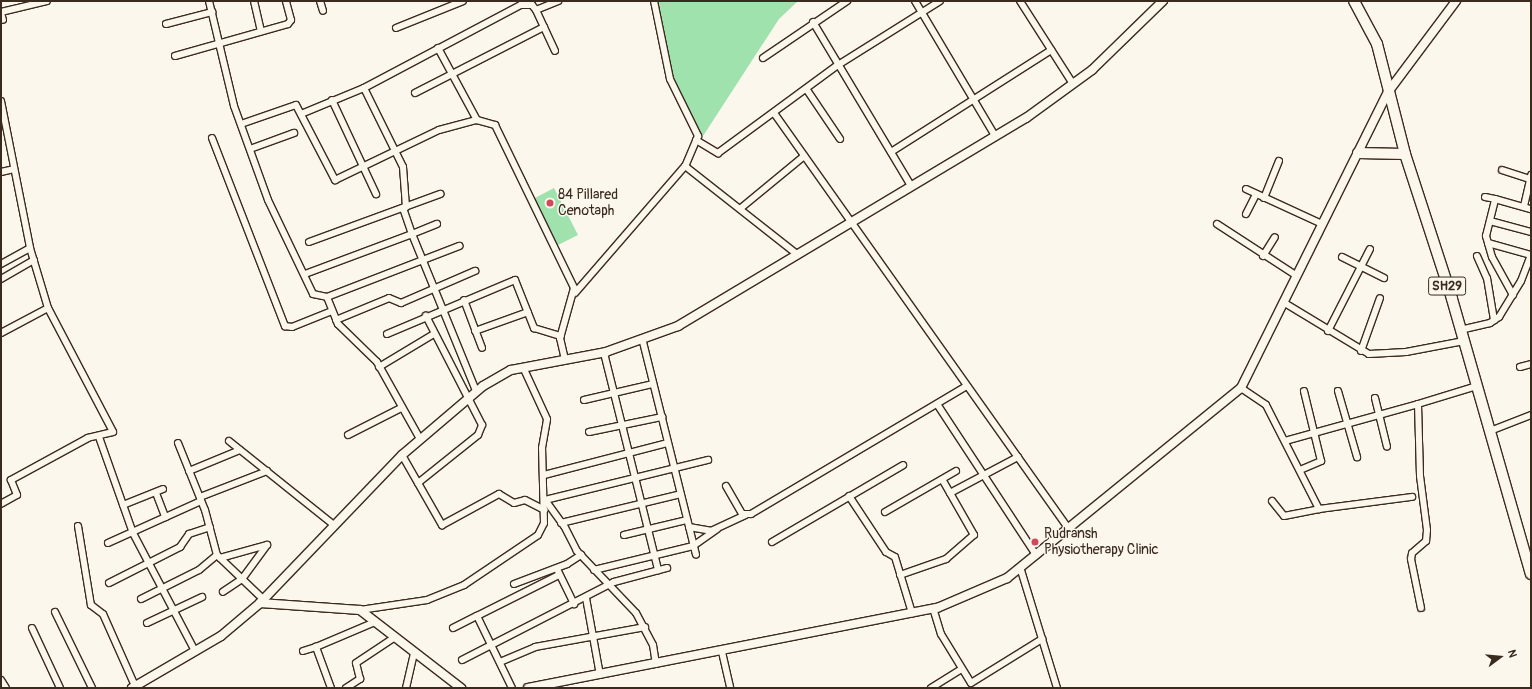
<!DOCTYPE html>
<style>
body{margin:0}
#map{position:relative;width:1532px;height:689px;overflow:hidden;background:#fbf7ec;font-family:Pangolin,sans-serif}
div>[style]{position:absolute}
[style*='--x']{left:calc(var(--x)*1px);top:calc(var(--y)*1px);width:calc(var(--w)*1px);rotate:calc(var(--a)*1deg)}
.green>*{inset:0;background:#9fe2ad}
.roads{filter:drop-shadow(1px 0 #3b2a1e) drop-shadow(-1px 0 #3b2a1e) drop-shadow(0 1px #3b2a1e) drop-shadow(0 -1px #3b2a1e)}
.minor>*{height:6px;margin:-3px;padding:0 3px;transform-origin:3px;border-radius:3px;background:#fbf7ec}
.tertiary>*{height:8px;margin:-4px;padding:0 4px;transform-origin:4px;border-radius:4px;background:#fbf7ec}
.primary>*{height:10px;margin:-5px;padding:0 5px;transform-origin:5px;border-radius:5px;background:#fbf7ec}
.dots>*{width:11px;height:11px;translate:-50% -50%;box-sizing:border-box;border:2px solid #fbf7ec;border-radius:50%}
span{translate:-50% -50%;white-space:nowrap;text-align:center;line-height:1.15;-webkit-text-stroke:3px #fbf7ec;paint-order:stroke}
.shield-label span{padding:1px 3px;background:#fbf7ec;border:1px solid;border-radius:3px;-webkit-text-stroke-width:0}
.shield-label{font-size:13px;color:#3b2a1e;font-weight:700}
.poi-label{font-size:14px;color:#3b2a1e}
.left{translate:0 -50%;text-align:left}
.frame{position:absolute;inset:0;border:2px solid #3b2a1e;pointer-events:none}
.north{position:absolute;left:1480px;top:637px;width:40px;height:40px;-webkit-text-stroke:3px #fbf7ec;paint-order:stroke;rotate:74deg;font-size:11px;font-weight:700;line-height:16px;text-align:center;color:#3b2a1e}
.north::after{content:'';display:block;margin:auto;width:14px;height:18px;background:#3b2a1e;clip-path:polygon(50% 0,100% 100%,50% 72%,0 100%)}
</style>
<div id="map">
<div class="green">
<i style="clip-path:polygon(655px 1px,798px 1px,779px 19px,703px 136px,683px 105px,668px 72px)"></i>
<i style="clip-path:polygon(554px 188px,578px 235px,558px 245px,533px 199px)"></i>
</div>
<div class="roads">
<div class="minor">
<i style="--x:209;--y:1;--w:108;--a:76.6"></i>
<i style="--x:234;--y:106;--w:100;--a:70.1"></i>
<i style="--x:268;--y:200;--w:104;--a:64.4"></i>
<i style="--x:313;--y:294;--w:14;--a:12"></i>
<i style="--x:327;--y:297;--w:142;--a:-21.1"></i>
<i style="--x:254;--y:1;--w:31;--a:77"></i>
<i style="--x:320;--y:1;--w:10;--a:73"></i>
<i style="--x:654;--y:1;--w:80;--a:78.4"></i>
<i style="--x:670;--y:79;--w:64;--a:63.8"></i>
<i style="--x:698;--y:136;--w:33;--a:113"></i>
<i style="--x:685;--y:166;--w:142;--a:38.2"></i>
<i style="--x:915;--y:1;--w:157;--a:59.3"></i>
<i style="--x:1020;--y:1;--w:98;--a:57.4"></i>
<i style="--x:536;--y:10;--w:24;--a:-22"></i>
<i style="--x:1;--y:12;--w:47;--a:-13.4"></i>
<i style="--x:1;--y:13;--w:7;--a:74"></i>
<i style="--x:813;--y:22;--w:191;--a:59.1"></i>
<i style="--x:166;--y:24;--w:48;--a:-14.6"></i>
<i style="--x:396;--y:28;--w:72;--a:-21.9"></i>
<i style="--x:438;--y:48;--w:82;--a:61.6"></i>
<i style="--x:175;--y:56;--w:117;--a:-15.8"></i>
<i style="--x:288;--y:24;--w:5;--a:-53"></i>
<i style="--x:291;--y:20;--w:20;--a:-105"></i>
<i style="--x:763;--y:58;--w:102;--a:-34.2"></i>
<i style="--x:364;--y:88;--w:88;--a:63.7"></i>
<i style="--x:403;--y:167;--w:40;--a:85.7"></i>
<i style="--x:807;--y:90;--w:59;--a:56"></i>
<i style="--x:415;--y:93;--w:145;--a:-27.1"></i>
<i style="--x:332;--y:100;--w:104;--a:64.9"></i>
<i style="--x:1;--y:101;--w:150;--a:78.8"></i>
<i style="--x:30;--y:248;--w:63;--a:73.3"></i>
<i style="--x:48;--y:308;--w:140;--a:62.3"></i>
<i style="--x:113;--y:432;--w:26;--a:167"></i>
<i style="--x:88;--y:438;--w:88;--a:151.4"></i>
<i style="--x:11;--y:480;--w:16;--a:68"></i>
<i style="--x:17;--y:495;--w:18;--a:151"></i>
<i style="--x:774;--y:113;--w:509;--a:54.68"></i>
<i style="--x:301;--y:114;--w:68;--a:-22.4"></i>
<i style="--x:364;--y:88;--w:178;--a:-27.9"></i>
<i style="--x:521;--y:5;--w:11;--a:0"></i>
<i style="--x:532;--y:5;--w:6;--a:51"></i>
<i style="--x:536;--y:10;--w:45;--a:65.1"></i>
<i style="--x:241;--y:124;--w:58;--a:-19.1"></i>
<i style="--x:296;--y:105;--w:85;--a:62.5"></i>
<i style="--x:335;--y:180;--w:115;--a:-25.7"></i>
<i style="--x:439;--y:130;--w:39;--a:-15"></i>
<i style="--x:477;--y:120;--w:19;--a:16"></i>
<i style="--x:495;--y:125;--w:181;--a:64.1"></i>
<i style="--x:574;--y:288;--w:52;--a:105.6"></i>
<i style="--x:560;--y:338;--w:23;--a:77"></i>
<i style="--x:212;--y:138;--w:202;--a:68.8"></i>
<i style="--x:285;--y:326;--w:7;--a:8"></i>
<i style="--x:292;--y:327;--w:43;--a:-21.8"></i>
<i style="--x:696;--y:140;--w:26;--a:31"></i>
<i style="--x:718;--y:153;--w:149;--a:-36.3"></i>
<i style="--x:838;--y:65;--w:120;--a:-32.1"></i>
<i style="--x:250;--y:149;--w:47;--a:-20"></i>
<i style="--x:891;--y:152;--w:190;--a:-32.5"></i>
<i style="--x:1502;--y:170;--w:29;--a:18"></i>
<i style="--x:1;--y:172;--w:13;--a:-13"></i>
<i style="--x:1246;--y:189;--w:84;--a:24.7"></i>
<i style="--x:1485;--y:197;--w:10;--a:11"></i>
<i style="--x:1264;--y:198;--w:40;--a:-68"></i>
<i style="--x:1524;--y:206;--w:32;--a:-77"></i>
<i style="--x:403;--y:208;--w:28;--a:71"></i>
<i style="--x:412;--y:234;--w:27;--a:-22"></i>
<i style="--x:741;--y:208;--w:82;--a:-39.5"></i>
<i style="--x:1246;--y:214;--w:22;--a:-63"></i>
<i style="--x:1490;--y:221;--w:42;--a:15"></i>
<i style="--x:1217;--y:224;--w:95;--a:33"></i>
<i style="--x:309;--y:242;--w:140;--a:-20.1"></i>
<i style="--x:1488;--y:243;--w:45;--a:15.6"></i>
<i style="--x:1263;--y:256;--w:22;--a:-58"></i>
<i style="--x:1477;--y:256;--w:24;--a:66"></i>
<i style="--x:1487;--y:278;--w:43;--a:80.5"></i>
<i style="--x:1342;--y:257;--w:47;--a:26.6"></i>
<i style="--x:1;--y:264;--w:33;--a:-29"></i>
<i style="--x:305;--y:274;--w:114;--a:-20.5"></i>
<i style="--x:412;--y:234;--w:170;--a:67.8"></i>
<i style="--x:1;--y:279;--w:38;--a:-30"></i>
<i style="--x:575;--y:293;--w:168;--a:-49.1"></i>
<i style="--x:1513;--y:295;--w:43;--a:-118.9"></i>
<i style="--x:1492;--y:257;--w:22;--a:-106"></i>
<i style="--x:1486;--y:236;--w:38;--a:-76"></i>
<i style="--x:1495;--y:199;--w:37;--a:16"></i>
<i style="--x:327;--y:297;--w:29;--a:68"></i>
<i style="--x:338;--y:324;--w:54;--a:44.3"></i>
<i style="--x:377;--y:362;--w:88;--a:60.8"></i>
<i style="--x:464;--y:300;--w:51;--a:69.4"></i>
<i style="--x:1283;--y:302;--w:100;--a:31.2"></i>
<i style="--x:1369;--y:354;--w:37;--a:-3"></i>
<i style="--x:1406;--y:352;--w:59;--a:-10.7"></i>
<i style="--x:336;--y:320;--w:57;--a:-22.5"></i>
<i style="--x:389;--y:298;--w:13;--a:23"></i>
<i style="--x:401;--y:303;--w:81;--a:-23.4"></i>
<i style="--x:1460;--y:330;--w:31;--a:-13"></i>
<i style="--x:1490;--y:323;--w:11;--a:-34"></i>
<i style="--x:1499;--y:317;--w:42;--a:-58.6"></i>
<i style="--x:1521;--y:281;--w:28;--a:-69"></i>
<i style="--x:475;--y:331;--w:56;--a:-19.7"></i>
<i style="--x:1328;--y:331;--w:92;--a:-62.9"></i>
<i style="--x:1;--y:333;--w:53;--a:-28"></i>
<i style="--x:387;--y:334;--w:139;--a:-22.9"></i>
<i style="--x:515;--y:280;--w:52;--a:68.4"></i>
<i style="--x:534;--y:328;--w:28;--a:17"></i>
<i style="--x:643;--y:342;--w:219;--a:76"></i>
<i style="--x:1361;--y:351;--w:56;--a:-70.3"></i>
<i style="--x:604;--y:353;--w:224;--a:76"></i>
<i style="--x:379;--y:367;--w:64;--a:-31"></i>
<i style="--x:1520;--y:367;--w:11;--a:-15"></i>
<i style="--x:1241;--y:388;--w:30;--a:34"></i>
<i style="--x:1266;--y:405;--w:117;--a:63"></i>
<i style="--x:1319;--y:509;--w:94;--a:-7.4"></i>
<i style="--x:1338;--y:391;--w:69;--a:73.9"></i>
<i style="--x:1375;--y:398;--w:50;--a:76.2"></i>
<i style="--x:584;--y:400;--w:71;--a:-13.1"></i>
<i style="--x:937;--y:404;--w:181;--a:56.7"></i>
<i style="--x:1418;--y:404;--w:62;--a:-17"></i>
<i style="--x:1490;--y:431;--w:44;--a:-21.3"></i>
<i style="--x:589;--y:432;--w:75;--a:-11.6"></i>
<i style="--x:348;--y:435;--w:59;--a:-27"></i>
<i style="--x:99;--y:437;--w:102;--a:70.5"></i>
<i style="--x:133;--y:533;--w:133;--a:62.3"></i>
<i style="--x:229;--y:441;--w:134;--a:38.7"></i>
<i style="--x:1285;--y:441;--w:138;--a:-15.5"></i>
<i style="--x:1418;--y:404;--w:72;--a:88.4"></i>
<i style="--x:1420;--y:476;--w:54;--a:82.6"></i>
<i style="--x:1427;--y:530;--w:11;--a:95"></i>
<i style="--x:1426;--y:541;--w:18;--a:139"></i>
<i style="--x:1412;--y:553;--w:6;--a:99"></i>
<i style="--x:1411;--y:559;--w:50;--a:78.5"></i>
<i style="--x:178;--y:443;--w:72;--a:68.1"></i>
<i style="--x:205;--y:510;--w:47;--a:75.1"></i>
<i style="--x:217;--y:555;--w:64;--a:43.7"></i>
<i style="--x:402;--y:455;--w:81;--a:60.3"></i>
<i style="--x:442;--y:525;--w:65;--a:-28.5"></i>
<i style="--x:499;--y:494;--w:17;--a:31"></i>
<i style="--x:514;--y:503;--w:11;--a:-15"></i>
<i style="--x:525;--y:500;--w:22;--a:27"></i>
<i style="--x:1300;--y:470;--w:23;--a:-23"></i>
<i style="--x:1321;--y:461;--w:72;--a:-103.7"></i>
<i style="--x:189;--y:471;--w:55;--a:-22.4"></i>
<i style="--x:544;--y:475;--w:128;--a:-14.5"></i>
<i style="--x:418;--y:483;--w:77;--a:-38.7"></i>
<i style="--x:478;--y:435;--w:11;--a:-68"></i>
<i style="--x:482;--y:425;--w:123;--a:-117.2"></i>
<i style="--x:726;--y:486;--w:32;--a:60"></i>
<i style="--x:742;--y:514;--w:9;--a:0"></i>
<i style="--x:751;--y:514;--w:251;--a:-30.7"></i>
<i style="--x:156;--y:493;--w:26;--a:69"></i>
<i style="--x:950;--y:493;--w:77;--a:-27.9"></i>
<i style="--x:849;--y:496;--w:67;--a:56.5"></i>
<i style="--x:886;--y:552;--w:10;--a:29"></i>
<i style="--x:895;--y:557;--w:59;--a:73.1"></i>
<i style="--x:200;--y:497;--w:72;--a:-21.2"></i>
<i style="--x:1272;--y:501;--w:19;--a:51"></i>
<i style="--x:1284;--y:516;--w:36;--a:-11"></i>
<i style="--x:123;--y:505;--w:43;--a:-21.8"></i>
<i style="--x:885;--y:512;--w:82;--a:-30"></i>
<i style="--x:561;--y:523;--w:123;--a:-13.6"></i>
<i style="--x:78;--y:526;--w:80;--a:80.7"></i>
<i style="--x:91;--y:605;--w:15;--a:37"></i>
<i style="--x:103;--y:614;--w:81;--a:66"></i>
<i style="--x:689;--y:527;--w:22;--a:10"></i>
<i style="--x:711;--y:531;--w:38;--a:-25"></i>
<i style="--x:624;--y:535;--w:65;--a:-13.4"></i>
<i style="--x:772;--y:542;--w:152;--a:-30.4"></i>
<i style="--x:108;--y:543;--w:102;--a:-24.3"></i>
<i style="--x:220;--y:558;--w:49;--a:-15.5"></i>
<i style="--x:267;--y:545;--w:42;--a:126.3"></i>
<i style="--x:242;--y:579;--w:23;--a:146"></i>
<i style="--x:1020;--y:567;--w:127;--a:73"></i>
<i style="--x:594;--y:570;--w:102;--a:-13.6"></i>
<i style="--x:693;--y:546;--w:29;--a:-35"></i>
<i style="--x:558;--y:571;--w:37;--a:64"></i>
<i style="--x:900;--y:575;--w:49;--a:-19.2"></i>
<i style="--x:946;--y:559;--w:37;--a:-41"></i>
<i style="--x:974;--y:535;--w:64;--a:-119.7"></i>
<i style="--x:109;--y:583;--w:80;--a:-26.9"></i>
<i style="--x:180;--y:547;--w:16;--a:-55"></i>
<i style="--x:189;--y:534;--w:22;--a:-18"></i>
<i style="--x:514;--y:584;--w:57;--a:-20.7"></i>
<i style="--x:567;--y:564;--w:17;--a:-33"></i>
<i style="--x:586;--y:598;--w:78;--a:79.7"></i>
<i style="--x:141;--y:599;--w:65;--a:-26.6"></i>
<i style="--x:199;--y:570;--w:23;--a:-40"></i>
<i style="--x:933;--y:608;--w:27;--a:73"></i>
<i style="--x:941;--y:634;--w:57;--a:58.5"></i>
<i style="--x:971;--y:683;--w:84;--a:-31.8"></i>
<i style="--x:360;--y:610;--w:68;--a:-8.5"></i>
<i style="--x:427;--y:600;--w:40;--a:-22"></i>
<i style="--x:464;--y:585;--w:89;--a:-34"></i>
<i style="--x:538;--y:535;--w:13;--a:-63"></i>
<i style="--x:544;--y:523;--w:75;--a:-91.5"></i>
<i style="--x:542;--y:448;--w:29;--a:-80"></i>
<i style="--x:547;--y:419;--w:57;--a:-114.8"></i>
<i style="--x:55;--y:612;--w:85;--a:64"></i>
<i style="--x:147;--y:623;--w:61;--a:-25.3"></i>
<i style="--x:32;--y:628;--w:66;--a:65"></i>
<i style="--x:453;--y:628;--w:27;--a:-27"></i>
<i style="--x:303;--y:651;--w:14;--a:-17"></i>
<i style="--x:722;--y:652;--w:37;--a:77"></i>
<i style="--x:462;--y:660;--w:171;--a:-27.2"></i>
<i style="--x:614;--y:582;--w:55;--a:-14.8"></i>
<i style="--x:500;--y:662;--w:38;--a:-23"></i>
<i style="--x:535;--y:647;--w:112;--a:-10.3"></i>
<i style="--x:656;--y:664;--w:19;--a:-99"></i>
<i style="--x:653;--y:645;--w:36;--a:-118"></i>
<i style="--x:636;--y:613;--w:86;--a:-133.6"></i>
<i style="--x:577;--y:551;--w:28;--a:-117"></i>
<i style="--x:564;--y:526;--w:32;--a:-126"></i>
<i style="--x:545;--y:500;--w:168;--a:-13.8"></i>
<i style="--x:1;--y:680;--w:9;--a:58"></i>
<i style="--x:331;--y:688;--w:44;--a:-110.1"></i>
<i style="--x:316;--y:647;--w:64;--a:-23"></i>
<i style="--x:346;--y:688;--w:17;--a:-33"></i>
<i style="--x:360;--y:679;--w:16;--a:-104"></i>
<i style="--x:356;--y:663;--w:47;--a:-33.7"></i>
<i style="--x:406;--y:688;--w:37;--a:-77"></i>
<i style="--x:512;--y:688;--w:80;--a:-115.9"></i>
<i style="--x:477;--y:616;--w:92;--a:-26.6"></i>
<i style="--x:931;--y:688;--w:36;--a:-32"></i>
</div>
<div class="tertiary">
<i style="--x:260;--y:603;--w:100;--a:4"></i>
<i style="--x:360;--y:610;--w:128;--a:37.7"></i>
<i style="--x:132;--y:688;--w:103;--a:-30.3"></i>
<i style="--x:221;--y:636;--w:51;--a:-40.2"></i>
<i style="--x:260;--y:603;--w:205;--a:-46.2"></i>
<i style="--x:402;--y:455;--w:106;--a:-40.4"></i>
<i style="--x:483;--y:386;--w:32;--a:-30"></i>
<i style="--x:511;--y:370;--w:97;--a:-10.7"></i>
<i style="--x:606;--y:352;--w:77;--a:-19.9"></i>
<i style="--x:678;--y:326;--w:405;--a:-30.9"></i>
<i style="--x:1026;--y:118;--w:82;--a:-36"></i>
<i style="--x:1092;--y:70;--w:99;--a:-44.2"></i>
<i style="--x:528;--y:688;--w:417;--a:-11.1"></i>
<i style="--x:937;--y:608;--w:76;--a:-23.2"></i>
<i style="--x:1007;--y:578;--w:301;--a:-39.1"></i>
<i style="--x:1241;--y:388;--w:330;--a:-63.6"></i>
<i style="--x:1388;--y:92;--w:114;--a:-53.2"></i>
</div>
<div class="primary">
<i style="--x:1354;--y:1;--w:49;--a:61.9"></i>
<i style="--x:1377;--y:44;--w:114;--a:75.7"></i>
<i style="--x:1405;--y:154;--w:152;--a:72"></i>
<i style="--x:1452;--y:299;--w:286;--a:74"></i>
<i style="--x:1358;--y:153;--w:47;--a:1.2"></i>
</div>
</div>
<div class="dots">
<i style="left:550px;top:203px;background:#d1495b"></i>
<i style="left:1035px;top:542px;background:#d1495b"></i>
</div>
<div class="shield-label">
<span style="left:1447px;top:286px">SH29</span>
</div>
<div class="poi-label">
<span class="left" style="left:558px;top:203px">84 Pillared<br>Cenotaph</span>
<span class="left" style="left:1044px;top:542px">Rudransh<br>Physiotherapy Clinic</span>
</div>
<div class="frame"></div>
<div class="north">N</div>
</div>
